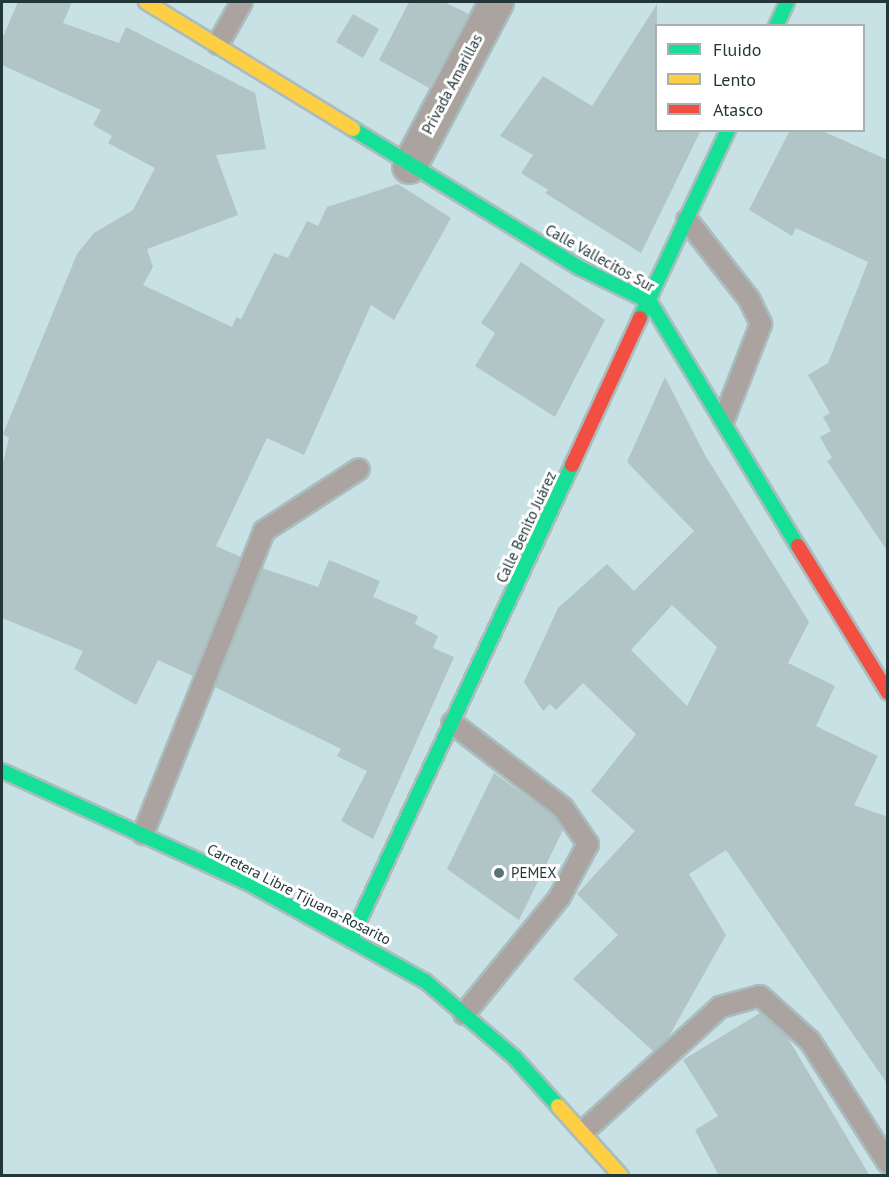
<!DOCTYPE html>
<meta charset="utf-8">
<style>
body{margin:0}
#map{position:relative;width:889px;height:1177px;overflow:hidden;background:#c8e1e4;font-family:"PT Sans",sans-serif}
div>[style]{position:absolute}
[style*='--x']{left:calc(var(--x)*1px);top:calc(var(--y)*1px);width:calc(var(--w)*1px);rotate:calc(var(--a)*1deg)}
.building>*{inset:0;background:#b1c5c7}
.roads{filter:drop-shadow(2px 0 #a9bdbf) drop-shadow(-2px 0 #a9bdbf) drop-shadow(0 2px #a9bdbf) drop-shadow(0 -2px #a9bdbf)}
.lane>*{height:20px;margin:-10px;padding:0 10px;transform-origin:10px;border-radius:10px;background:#aaa39f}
.street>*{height:33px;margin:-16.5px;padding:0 16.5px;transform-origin:16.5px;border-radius:16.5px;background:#aaa39f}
.fast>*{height:14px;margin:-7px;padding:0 7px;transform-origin:7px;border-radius:7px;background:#16e098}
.slow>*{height:14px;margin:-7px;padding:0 7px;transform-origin:7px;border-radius:7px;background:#ffcf43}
.jam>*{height:14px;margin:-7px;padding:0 7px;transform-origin:7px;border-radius:7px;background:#f24e42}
.dots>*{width:16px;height:16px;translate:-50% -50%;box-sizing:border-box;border:3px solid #fff;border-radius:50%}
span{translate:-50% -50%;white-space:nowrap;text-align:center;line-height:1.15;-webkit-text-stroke:6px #fff;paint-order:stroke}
.street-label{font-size:15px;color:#233638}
.poi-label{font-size:15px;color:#233638}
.left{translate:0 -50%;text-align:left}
.frame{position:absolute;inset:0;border:3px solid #233638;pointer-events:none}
.legend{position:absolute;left:655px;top:24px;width:210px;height:108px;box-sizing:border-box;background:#fff;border:2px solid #a7afaf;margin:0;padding:8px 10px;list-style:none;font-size:18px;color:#233638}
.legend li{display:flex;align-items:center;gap:12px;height:30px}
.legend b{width:30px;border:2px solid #a7afaf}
</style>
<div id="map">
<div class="building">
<i style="clip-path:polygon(18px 2px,72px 2px,63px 23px,119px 43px,126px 27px,255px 93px,266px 149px,216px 155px,238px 215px,147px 249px,153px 267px,143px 285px,232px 327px,236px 317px,241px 319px,274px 253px,288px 258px,307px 221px,318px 226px,327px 207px,398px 184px,451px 218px,394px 320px,371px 305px,304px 455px,267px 438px,216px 546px,241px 557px,193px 676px,158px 660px,136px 705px,74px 669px,83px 651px,2px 618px,2px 467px,9px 438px,3px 434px,77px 254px,94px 233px,133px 210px,155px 168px,108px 143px,112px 136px,93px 125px,101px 110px,2px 65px,2px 39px)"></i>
<i style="clip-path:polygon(409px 2px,444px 2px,469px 14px,429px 88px,379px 60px)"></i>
<i style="clip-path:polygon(657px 4px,657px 130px,701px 130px,641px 253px,545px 193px,548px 190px,521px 173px,533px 155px,500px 136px,543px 76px,592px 106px)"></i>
<i style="clip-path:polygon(353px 14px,379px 29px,363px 58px,336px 42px)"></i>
<i style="clip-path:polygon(790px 130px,820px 130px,888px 160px,888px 552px,827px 461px,832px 458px,820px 437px,831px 431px,823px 417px,830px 413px,808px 375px,828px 363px,868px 262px,796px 228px,792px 236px,749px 210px)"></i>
<i style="clip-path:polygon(521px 262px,605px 320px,555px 417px,475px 366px,495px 333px,481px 323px)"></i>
<i style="clip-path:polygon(evenodd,665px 377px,705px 455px,809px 622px,788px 663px,835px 686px,816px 726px,878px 756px,854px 805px,888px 817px,888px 1085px,726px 850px,689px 874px,726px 935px,668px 1038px,653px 1051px,573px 979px,618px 935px,577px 894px,635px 831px,591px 791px,636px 734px,583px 683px,556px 710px,550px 704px,543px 711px,524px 682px,558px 608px,607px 564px,634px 591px,694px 531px,627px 462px,665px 377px,672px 605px,717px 647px,687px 706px,631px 650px,672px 605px)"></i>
<i style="clip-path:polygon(329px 560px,380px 581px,373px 597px,418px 616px,415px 624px,438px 636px,433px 648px,454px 657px,373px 839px,341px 821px,367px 771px,337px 756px,341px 749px,215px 687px,262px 568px,318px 587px)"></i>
<i style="clip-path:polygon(494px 773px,555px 817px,563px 830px,519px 920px,447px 869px)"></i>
<i style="clip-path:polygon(760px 1013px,786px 1035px,870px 1176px,719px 1176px,695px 1130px,718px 1116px,683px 1060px)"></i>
</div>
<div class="roads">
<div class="lane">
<i style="--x:218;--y:44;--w:48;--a:-60.3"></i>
<i style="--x:687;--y:220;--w:100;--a:51.9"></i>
<i style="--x:749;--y:299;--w:28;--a:64"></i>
<i style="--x:761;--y:324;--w:102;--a:111.3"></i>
<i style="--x:452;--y:723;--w:140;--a:37.4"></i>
<i style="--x:563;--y:808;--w:44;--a:55.2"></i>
<i style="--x:588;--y:844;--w:61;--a:118.2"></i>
<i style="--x:559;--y:898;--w:150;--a:129.3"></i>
<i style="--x:143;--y:834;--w:326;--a:-68.2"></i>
<i style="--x:264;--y:531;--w:113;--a:-33.1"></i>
<i style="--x:585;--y:1130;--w:183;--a:-42.3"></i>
<i style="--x:720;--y:1007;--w:41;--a:-15.4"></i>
<i style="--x:760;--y:996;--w:67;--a:42"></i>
<i style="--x:810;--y:1041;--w:145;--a:57.4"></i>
</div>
<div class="street">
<i style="--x:409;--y:166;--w:186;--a:-62.1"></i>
</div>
<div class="fast">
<i style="--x:776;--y:26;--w:26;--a:-65"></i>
<i style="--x:353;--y:129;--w:264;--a:31.5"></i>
<i style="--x:578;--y:267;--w:80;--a:25.9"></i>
<i style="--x:650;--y:302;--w:285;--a:58.8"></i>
<i style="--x:640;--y:318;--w:208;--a:-64.9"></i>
<i style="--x:2;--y:771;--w:270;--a:24.5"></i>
<i style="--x:248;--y:883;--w:202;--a:29"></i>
<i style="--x:425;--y:981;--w:117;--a:40.5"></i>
<i style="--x:514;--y:1057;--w:66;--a:48.1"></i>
<i style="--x:352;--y:936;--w:520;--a:-64.96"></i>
</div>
<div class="slow">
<i style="--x:146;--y:2;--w:243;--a:31.5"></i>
<i style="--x:558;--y:1106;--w:94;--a:48"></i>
</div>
<div class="jam">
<i style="--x:572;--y:465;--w:162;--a:-65.2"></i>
<i style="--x:798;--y:546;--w:172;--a:58.5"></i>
</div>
</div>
<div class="dots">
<i style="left:499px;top:873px;background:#5d7274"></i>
</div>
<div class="street-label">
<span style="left:452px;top:84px;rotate:-62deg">Privada Amarillas</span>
<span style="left:600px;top:258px;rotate:29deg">Calle Vallecitos Sur</span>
<span style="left:526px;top:527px;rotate:-65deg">Calle Benito Juárez</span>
<span style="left:299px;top:894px;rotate:27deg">Carretera Libre Tijuana-Rosarito</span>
</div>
<div class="poi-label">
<span class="left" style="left:511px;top:873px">PEMEX</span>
</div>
<div class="frame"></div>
<ul class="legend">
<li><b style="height:8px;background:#16e098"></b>Fluido</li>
<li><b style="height:8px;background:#ffcf43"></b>Lento</li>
<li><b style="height:8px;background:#f24e42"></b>Atasco</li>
</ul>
</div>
